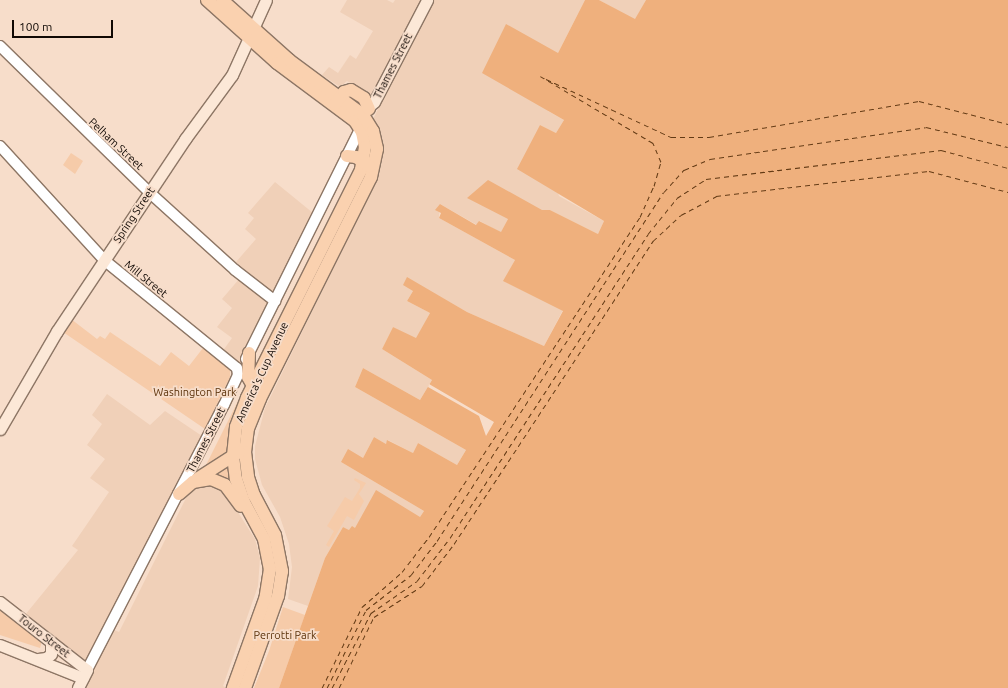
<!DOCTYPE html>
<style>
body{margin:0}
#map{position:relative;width:1008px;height:688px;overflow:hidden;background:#f7ddca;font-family:Ubuntu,sans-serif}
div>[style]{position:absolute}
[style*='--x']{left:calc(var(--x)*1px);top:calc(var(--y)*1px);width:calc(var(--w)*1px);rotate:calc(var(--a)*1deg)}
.built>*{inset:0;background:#f0d0b8}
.green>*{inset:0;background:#f6cba9}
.water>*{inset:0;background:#efb07d}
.pier>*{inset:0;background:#f7ddca}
.ferry>*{height:1px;margin-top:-0.5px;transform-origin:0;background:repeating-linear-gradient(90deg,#633a14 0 5px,transparent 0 9px)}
.roads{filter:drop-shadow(1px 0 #8d7665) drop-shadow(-1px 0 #8d7665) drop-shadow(0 1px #8d7665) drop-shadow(0 -1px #8d7665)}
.tertiary>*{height:10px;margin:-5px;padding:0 5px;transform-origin:5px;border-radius:5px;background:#fff}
.secondary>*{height:11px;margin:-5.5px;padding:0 5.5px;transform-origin:5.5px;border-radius:5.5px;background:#fce8d7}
.primary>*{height:12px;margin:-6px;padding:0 6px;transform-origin:6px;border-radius:6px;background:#fad1af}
span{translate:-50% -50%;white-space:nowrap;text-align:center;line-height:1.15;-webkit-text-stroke:3.5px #f7ddca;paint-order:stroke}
.street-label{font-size:11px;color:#110904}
.park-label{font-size:11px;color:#5b320a}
.scale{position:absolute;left:12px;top:20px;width:101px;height:18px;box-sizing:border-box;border:2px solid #110904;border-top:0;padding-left:5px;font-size:12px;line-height:14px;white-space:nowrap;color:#110904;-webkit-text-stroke:3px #f7ddca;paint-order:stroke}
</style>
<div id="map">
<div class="built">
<i style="clip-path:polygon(347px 0,387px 0,393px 3px,395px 0,585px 0,558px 53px,548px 111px,564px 120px,556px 133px,540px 125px,559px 196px,604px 221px,598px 234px,550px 210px,542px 210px,508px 219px,501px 233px,480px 221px,477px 225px,440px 204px,439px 218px,515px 260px,504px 281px,563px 310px,544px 346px,467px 312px,407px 278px,413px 291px,407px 301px,430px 313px,416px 339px,393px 327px,382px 349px,432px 380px,420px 400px,363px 368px,355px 387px,466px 450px,457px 465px,418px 443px,413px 453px,388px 440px,386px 444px,374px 437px,363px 458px,341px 462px,424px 511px,420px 517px,349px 530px,343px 527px,325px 558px,308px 606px,288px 599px,292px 567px,289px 544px,280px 517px,262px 485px,255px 459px,255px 446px,265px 408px,379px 174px,383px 154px,381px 137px,373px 119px,381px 103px,347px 81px,340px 87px,322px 75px,329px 67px,338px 73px,350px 55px,356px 59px,373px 31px,340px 12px)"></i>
<i style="clip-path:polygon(599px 0,646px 0,635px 20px)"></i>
<i style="clip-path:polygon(275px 182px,313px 213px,239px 366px,222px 352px,232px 338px,217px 327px,232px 308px,222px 299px,246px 271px,236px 262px,256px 239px,245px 229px,254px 218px,248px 213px)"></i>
<i style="clip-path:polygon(107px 394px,150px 425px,165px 411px,202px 436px,87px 665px,25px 615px,78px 550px,72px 546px,109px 492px,90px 478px,105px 459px,87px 445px,102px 424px,92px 415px)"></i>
<i style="clip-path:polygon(206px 484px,217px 486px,227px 495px,255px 539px,260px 558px,258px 586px,223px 686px,227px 688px,84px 688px,114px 630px,119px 632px,189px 492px)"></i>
</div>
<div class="green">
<i style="clip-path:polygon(71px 153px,83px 161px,75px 174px,63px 165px)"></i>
<i style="clip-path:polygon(71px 319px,97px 339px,100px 336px,105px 339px,110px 332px,160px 366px,171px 352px,189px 366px,203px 348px,221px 362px,230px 370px,230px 377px,205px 429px,63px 332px)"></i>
<i style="clip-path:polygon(242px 393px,229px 456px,203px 471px)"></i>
<i style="clip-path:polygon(229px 467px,234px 489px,217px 474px)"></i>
<i style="clip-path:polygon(355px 478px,366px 483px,359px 494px,364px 501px,354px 520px,347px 516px,329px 547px,326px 545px,334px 531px,327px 526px,345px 497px,352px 501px,360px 488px,360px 484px,354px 480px)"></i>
<i style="clip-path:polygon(0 607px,42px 641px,40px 648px,0 635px)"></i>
<i style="clip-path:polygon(283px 607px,305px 615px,279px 688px,254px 688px,269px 651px)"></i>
</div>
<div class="water">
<i style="clip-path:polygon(585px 0,599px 0,635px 19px,646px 0,1008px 0,1008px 688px,279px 688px,325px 558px,343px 527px,349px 530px,352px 526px,355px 528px,376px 490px,420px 517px,424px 511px,341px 462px,348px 449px,363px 458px,374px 437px,386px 444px,387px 440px,413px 453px,418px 443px,457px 465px,466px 450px,355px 387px,363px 368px,420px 400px,432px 380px,382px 349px,393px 327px,416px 338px,430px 313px,407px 301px,413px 291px,403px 285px,407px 277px,467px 312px,544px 346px,563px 311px,503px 281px,515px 260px,439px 218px,441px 213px,435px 210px,440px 204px,476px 225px,479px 221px,501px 232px,508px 219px,467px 198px,488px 180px,542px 210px,550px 210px,598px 234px,604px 221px,517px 169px,540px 125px,556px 133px,564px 120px,482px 73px,506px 24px,558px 53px)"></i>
</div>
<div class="pier">
<i style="clip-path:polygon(429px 384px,494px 422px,486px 436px,479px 416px,428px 387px)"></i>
</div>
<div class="ferry">
<i style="--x:546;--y:79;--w:138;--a:24.9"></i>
<i style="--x:671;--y:137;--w:38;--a:0"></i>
<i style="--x:709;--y:137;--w:213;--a:-9.7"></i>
<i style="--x:919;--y:101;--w:92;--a:14.5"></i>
<i style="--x:322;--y:688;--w:90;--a:-63.7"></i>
<i style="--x:362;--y:607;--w:53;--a:-41.2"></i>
<i style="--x:402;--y:572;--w:44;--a:-52.4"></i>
<i style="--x:429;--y:537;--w:383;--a:-56.6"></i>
<i style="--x:640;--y:217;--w:34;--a:-66"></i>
<i style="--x:654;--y:186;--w:25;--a:-74"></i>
<i style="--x:661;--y:162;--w:21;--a:-113"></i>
<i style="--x:653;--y:143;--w:131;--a:-149.3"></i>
<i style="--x:327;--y:688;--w:87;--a:-63.4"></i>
<i style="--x:366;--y:610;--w:57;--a:-37.9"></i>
<i style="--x:411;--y:575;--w:43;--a:-52.6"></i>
<i style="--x:437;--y:541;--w:416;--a:-57"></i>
<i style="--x:664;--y:192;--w:30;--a:-48"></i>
<i style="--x:684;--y:170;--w:28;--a:-23"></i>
<i style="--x:710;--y:159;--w:218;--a:-8.4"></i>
<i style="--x:926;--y:127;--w:84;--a:13.7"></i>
<i style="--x:332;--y:688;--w:85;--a:-62.5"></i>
<i style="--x:371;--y:613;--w:56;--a:-34.8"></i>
<i style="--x:417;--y:581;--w:54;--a:-52.5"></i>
<i style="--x:450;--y:538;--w:363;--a:-56.9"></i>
<i style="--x:648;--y:234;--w:46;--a:-51.1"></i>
<i style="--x:677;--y:198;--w:35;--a:-33"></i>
<i style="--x:706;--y:179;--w:237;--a:-7"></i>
<i style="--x:941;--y:150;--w:69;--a:15"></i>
<i style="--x:339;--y:688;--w:79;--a:-63.8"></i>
<i style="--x:374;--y:617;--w:57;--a:-32.9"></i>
<i style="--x:422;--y:586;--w:53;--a:-52.7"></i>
<i style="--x:454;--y:544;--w:363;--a:-56.7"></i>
<i style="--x:653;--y:241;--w:38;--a:-43"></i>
<i style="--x:681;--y:215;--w:40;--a:-28"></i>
<i style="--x:716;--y:196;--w:214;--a:-6.7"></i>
<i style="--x:929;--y:171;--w:82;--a:14.9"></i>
</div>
<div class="roads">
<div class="tertiary">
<i style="--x:0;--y:46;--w:209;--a:44.4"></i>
<i style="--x:149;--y:192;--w:116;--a:42.2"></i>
<i style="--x:235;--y:270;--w:51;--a:37.8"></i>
<i style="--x:0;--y:146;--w:154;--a:47.6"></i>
<i style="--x:104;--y:260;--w:171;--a:39.1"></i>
<i style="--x:246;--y:359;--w:257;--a:-63.6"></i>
<i style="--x:87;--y:670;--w:298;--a:-62.7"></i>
<i style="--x:224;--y:405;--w:33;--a:-65"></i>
<i style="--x:238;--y:375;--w:7;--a:-98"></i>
</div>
<div class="secondary">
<i style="--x:362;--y:113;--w:16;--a:-43"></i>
<i style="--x:374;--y:102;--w:115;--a:-62.5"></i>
<i style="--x:0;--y:429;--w:113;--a:-59.8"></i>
<i style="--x:57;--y:331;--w:231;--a:-56.3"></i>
<i style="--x:185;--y:139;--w:79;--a:-53.7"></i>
<i style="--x:232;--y:75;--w:82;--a:-65.6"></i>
<i style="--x:0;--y:602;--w:110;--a:38"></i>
<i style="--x:87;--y:670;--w:20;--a:117"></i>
<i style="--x:0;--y:645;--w:89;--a:21.7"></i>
<i style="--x:38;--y:659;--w:8;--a:-7"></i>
<i style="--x:46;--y:658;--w:6;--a:-39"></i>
<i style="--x:51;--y:654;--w:12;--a:-90"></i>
</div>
<div class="primary">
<i style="--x:207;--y:0;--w:94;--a:42"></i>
<i style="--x:277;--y:63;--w:97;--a:36.6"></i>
<i style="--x:355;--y:121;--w:13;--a:58"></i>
<i style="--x:362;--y:132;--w:15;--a:79"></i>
<i style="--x:365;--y:147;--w:23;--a:100"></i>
<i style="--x:361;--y:170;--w:255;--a:116.6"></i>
<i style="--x:247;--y:398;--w:31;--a:111"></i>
<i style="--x:236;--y:427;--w:29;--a:96"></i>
<i style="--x:233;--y:456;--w:23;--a:83"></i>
<i style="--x:236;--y:479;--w:24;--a:71"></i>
<i style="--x:244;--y:502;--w:42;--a:61.6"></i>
<i style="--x:264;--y:539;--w:31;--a:79"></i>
<i style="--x:270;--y:569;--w:30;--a:99"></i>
<i style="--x:265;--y:599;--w:95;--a:109.8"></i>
<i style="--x:222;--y:0;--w:90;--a:41.8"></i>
<i style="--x:289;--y:60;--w:92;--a:36.6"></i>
<i style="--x:363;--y:115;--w:19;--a:58"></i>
<i style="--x:373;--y:131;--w:18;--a:77"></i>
<i style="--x:377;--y:149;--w:29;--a:102"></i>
<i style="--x:371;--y:177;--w:248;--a:116.6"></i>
<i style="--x:260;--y:399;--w:31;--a:112"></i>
<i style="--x:248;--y:428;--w:24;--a:97"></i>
<i style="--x:245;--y:452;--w:25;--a:83"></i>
<i style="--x:248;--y:477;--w:19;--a:72"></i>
<i style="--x:254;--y:495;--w:45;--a:62.3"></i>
<i style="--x:275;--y:535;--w:37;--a:79"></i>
<i style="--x:282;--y:571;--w:25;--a:99"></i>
<i style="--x:278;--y:596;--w:98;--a:109.7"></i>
<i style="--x:335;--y:104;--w:15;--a:-53"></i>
<i style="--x:344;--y:92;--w:7;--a:-16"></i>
<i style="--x:351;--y:90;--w:15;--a:32"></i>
<i style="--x:364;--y:98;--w:12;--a:66"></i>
<i style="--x:347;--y:156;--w:9;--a:6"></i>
<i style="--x:356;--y:157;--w:16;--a:35"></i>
<i style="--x:249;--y:353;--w:24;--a:92"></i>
<i style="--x:248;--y:377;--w:8;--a:60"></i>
<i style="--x:252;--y:384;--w:9;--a:27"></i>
<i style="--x:197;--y:479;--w:50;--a:-32.7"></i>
<i style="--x:179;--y:494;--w:18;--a:-41"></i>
<i style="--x:193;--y:482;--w:18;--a:-9"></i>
<i style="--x:211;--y:479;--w:15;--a:23"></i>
<i style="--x:225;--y:485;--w:26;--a:53"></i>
</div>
</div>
<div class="street-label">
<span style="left:393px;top:66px;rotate:-63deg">Thames Street</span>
<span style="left:116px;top:144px;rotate:43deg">Pelham Street</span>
<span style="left:134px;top:215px;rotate:-56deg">Spring Street</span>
<span style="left:146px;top:279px;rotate:39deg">Mill Street</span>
<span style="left:262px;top:372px;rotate:-65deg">America's Cup Avenue</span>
<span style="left:206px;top:440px;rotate:-63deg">Thames Street</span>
<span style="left:44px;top:636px;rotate:38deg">Touro Street</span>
</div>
<div class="park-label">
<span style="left:195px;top:392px">Washington Park</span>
<span style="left:285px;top:635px">Perrotti Park</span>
</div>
<div class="scale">100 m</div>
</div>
